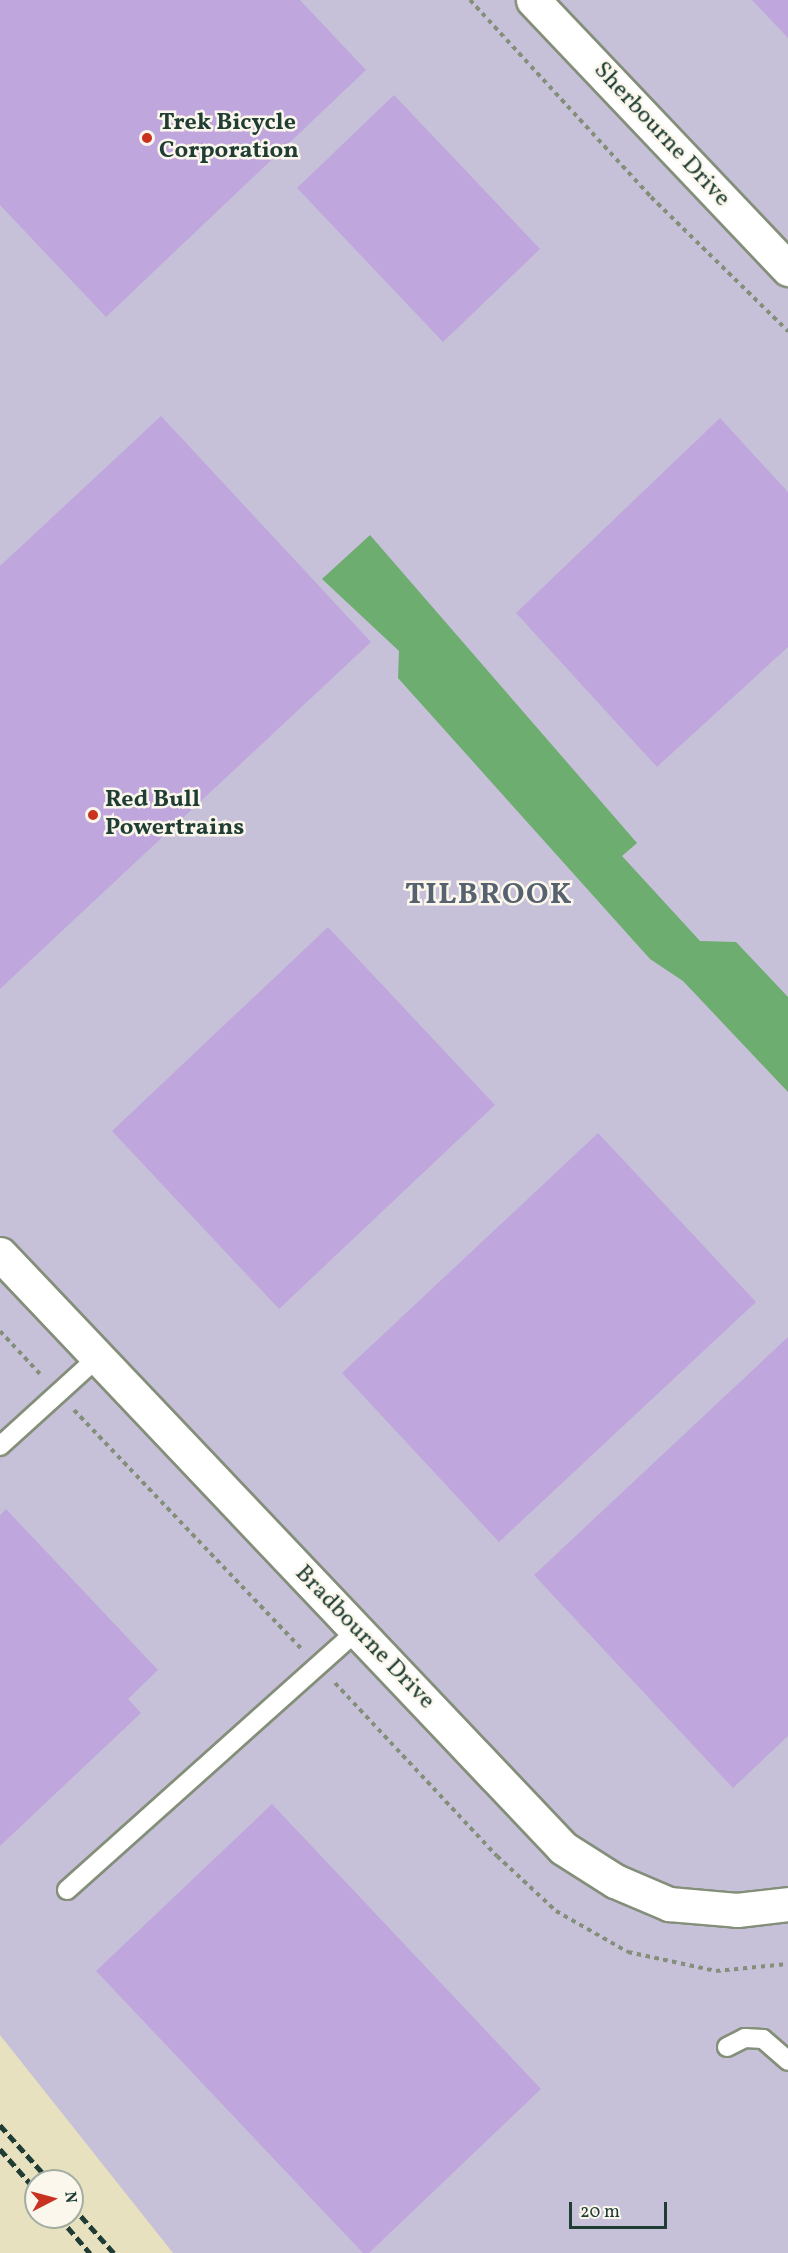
<!DOCTYPE html>
<style>
body{margin:0}
#map{position:relative;width:788px;height:2253px;overflow:hidden;background:#e8e1bf;font-family:Vollkorn,serif}
div>[style]{position:absolute}
[style*='--x']{left:calc(var(--x)*1px);top:calc(var(--y)*1px);width:calc(var(--w)*1px);rotate:calc(var(--a)*1deg)}
.industrial>*{inset:0;background:#c7c0d9}
.forest>*{inset:0;background:#6dad6f}
.building>*{inset:0;background:#bfa7de}
.path>*{height:4px;margin-top:-2px;transform-origin:0;background:repeating-linear-gradient(90deg,#848f7a 0 4.5px,transparent 0 9px)}
.roads{filter:drop-shadow(2px 0 #848f7a) drop-shadow(-2px 0 #848f7a) drop-shadow(0 2px #848f7a) drop-shadow(0 -2px #848f7a)}
.lane>*{height:18px;margin:-9px;padding:0 9px;transform-origin:9px;border-radius:9px;background:#fff}
.street>*{height:33px;margin:-16.5px;padding:0 16.5px;transform-origin:16.5px;border-radius:16.5px;background:#fff}
.rail>*{height:4.5px;margin-top:-2.25px;transform-origin:0;background:repeating-linear-gradient(90deg,#1f3d34 0 9px,transparent 0 13.5px)}
.dots>*{width:16px;height:16px;translate:-50% -50%;box-sizing:border-box;border:3px solid #fbf7ec;border-radius:50%}
span{translate:-50% -50%;white-space:nowrap;text-align:center;line-height:1.15;-webkit-text-stroke:5px #fbf7ec;paint-order:stroke}
.poi-label{font-size:24px;color:#1f3d34;font-weight:700}
.left{translate:0 -50%;text-align:left}
.street-label{font-size:24px;color:#1f3d34}
.district-label{font-size:30px;color:#576270;font-weight:700;letter-spacing:1.5px}
.north{position:absolute;left:24px;top:2169px;width:60px;height:60px;box-sizing:border-box;background:#fbf7ec;border:2px solid #a3ada2;border-radius:50%;rotate:84deg;font-size:16px;font-weight:700;line-height:24px;text-align:center;color:#1f3d34}
.north::after{content:'';display:block;margin:auto;width:21px;height:27px;background:#c8321e;clip-path:polygon(50% 0,100% 100%,50% 72%,0 100%)}
.scale{position:absolute;left:569px;top:2202px;width:98px;height:27px;box-sizing:border-box;border:3px solid #1f3d34;border-top:0;padding-left:8px;font-size:18px;line-height:21px;white-space:nowrap;color:#1f3d34;-webkit-text-stroke:4px #fbf7ec;paint-order:stroke}
</style>
<div id="map">
<div class="industrial">
<i style="clip-path:polygon(0 0,788px 0,788px 2253px,173px 2253px,0 2035px)"></i>
</div>
<div class="forest">
<i style="clip-path:polygon(370px 535px,637px 843px,622px 856px,700px 941px,736px 942px,788px 997px,788px 1092px,683px 981px,650px 959px,398px 678px,399px 651px,322px 579px)"></i>
</div>
<div class="building">
<i style="clip-path:polygon(0 0,300px 0,366px 70px,106px 317px,0 205px)"></i>
<i style="clip-path:polygon(752px 0,788px 0,788px 38px)"></i>
<i style="clip-path:polygon(394px 95px,540px 249px,443px 342px,297px 188px)"></i>
<i style="clip-path:polygon(161px 416px,371px 642px,0 989px,0 566px)"></i>
<i style="clip-path:polygon(720px 418px,788px 492px,788px 647px,657px 767px,516px 613px)"></i>
<i style="clip-path:polygon(328px 927px,495px 1105px,279px 1309px,112px 1131px)"></i>
<i style="clip-path:polygon(598px 1133px,756px 1302px,499px 1542px,342px 1373px)"></i>
<i style="clip-path:polygon(788px 1337px,788px 1736px,733px 1788px,534px 1575px)"></i>
<i style="clip-path:polygon(6px 1509px,158px 1670px,128px 1699px,141px 1713px,0 1846px,0 1515px)"></i>
<i style="clip-path:polygon(272px 1804px,541px 2089px,369px 2253px,363px 2253px,96px 1971px)"></i>
</div>
<div class="path">
<i style="--x:470;--y:0;--w:268;--a:47.4"></i>
<i style="--x:651;--y:197;--w:192;--a:44.4"></i>
<i style="--x:0;--y:1331;--w:59;--a:47.1"></i>
<i style="--x:74;--y:1410;--w:329;--a:46.4"></i>
<i style="--x:335;--y:1683;--w:237;--a:46.9"></i>
<i style="--x:497;--y:1856;--w:81;--a:43"></i>
<i style="--x:556;--y:1911;--w:83;--a:29.7"></i>
<i style="--x:628;--y:1952;--w:90;--a:12.2"></i>
<i style="--x:716;--y:1971;--w:72;--a:-5.6"></i>
</div>
<div class="roads">
<div class="lane">
<i style="--x:0;--y:1446;--w:132;--a:-42.2"></i>
<i style="--x:67;--y:1890;--w:389;--a:-41.8"></i>
<i style="--x:727;--y:2047;--w:20;--a:-27"></i>
<i style="--x:745;--y:2038;--w:18;--a:3"></i>
<i style="--x:763;--y:2039;--w:33;--a:41"></i>
</div>
<div class="street">
<i style="--x:533;--y:0;--w:371;--a:46.5"></i>
<i style="--x:0;--y:1254;--w:818;--a:46.53"></i>
<i style="--x:563;--y:1848;--w:62;--a:32.4"></i>
<i style="--x:615;--y:1881;--w:59;--a:23.1"></i>
<i style="--x:669;--y:1904;--w:68;--a:5"></i>
<i style="--x:737;--y:1910;--w:51;--a:-6.7"></i>
</div>
</div>
<div class="rail">
<i style="--x:0;--y:2125;--w:75;--a:48.2"></i>
<i style="--x:0;--y:2149;--w:55;--a:48.7"></i>
<i style="--x:72;--y:2206;--w:63;--a:48.2"></i>
<i style="--x:59;--y:2217;--w:48;--a:49.3"></i>
</div>
<div class="dots">
<i style="left:147px;top:138px;background:#c8321e"></i>
<i style="left:93px;top:815px;background:#c8321e"></i>
</div>
<div class="poi-label">
<span class="left" style="left:159px;top:138px">Trek Bicycle<br>Corporation</span>
<span class="left" style="left:105px;top:815px">Red Bull<br>Powertrains</span>
</div>
<div class="street-label">
<span style="left:661px;top:135px;rotate:47deg">Sherbourne Drive</span>
<span style="left:364px;top:1638px;rotate:46deg">Bradbourne Drive</span>
</div>
<div class="district-label">
<span style="left:489px;top:895px">TILBROOK</span>
</div>
<div class="north">N</div>
<div class="scale">20 m</div>
</div>
